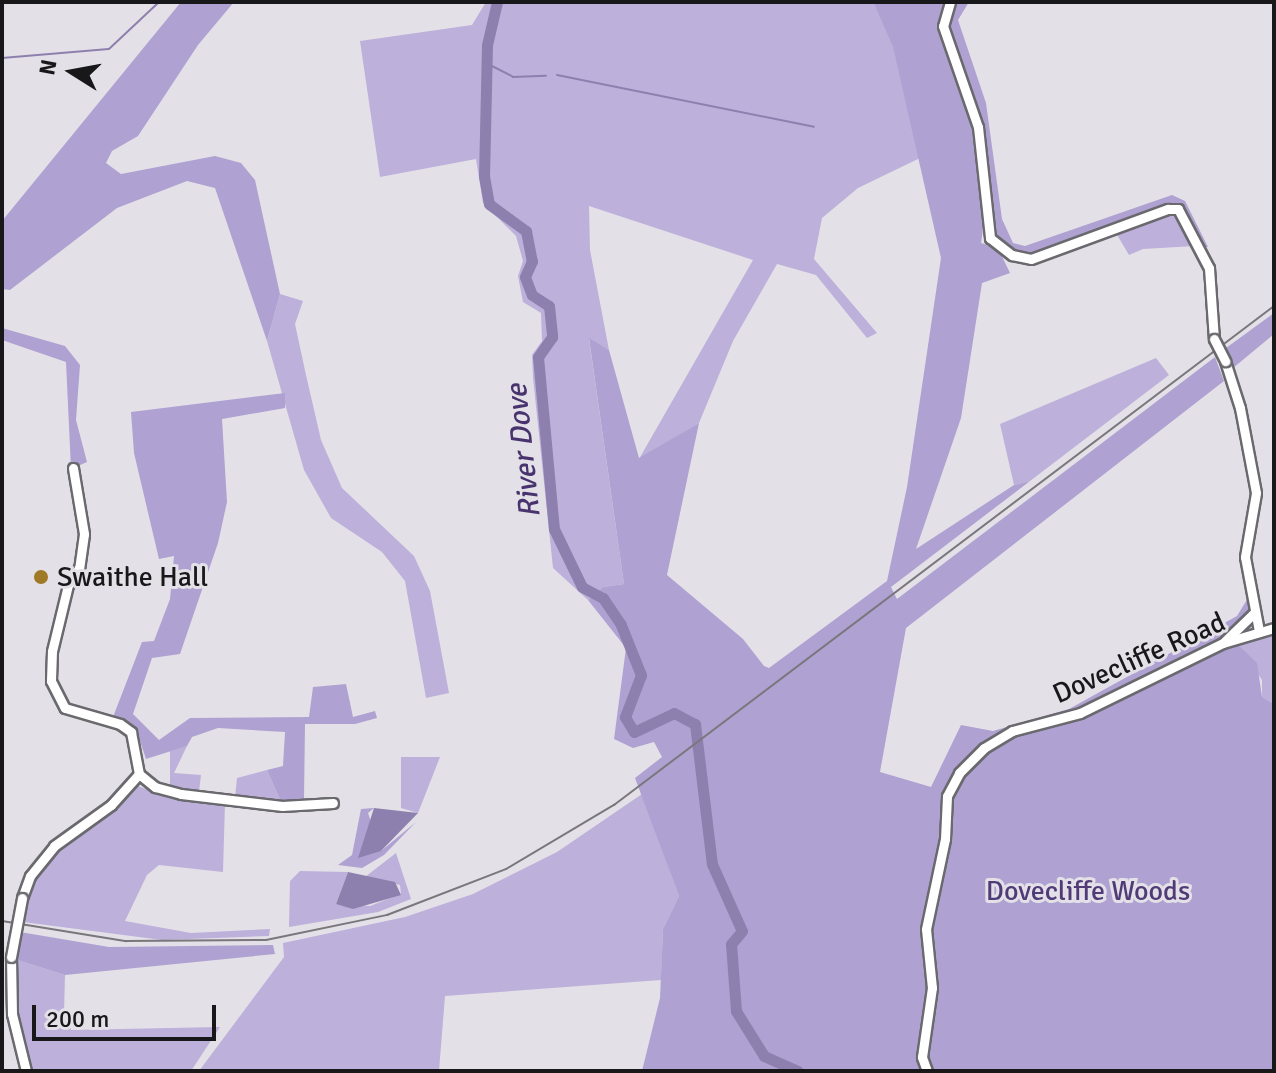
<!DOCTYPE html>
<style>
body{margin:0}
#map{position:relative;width:1276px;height:1073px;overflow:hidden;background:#e3e1e7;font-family:Signika,sans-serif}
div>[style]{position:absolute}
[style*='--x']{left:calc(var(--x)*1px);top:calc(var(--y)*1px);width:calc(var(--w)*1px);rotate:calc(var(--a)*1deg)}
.green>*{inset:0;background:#bdb0db}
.forest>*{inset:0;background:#afa1d1}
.water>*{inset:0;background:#8e80ae}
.stream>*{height:2px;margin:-1px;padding:0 1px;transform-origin:1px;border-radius:1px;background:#8e80ae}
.river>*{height:11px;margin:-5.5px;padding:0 5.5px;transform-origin:5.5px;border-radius:5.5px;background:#8e80ae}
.roads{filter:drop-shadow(2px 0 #6a696e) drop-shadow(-2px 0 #6a696e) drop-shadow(0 2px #6a696e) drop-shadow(0 -2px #6a696e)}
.minor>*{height:9px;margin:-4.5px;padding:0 4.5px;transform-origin:4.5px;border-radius:4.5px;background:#fff}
.rail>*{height:2px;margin:-1px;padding:0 1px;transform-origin:1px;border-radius:1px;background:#79777b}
.bridges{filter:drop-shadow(2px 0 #6a696e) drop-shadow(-2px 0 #6a696e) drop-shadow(0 2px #6a696e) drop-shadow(0 -2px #6a696e)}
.minor-bridge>*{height:9px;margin:-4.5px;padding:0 4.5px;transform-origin:4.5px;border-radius:4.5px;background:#fff}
.dots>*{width:22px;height:22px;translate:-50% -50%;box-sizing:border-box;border:4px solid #e3e1e7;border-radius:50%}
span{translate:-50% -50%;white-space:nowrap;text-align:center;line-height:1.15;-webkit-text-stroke:6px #e3e1e7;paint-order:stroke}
.poi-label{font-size:28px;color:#181719}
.left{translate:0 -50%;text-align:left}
.street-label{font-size:28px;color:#181719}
.park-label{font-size:28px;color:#503b78}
.water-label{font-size:30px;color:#48336e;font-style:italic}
.frame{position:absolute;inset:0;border:4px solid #181719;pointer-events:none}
.north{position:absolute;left:32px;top:32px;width:80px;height:80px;-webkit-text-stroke:6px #e3e1e7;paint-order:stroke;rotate:281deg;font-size:22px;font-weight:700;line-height:32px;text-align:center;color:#181719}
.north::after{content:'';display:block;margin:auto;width:28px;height:36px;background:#181719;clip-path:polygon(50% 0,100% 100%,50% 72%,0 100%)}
.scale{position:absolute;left:32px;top:1005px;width:184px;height:36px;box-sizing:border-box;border:4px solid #181719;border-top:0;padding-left:10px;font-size:24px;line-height:28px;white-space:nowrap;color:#181719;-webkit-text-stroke:6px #e3e1e7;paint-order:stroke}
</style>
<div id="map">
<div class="green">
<i style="clip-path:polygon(486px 2px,873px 2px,893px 46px,920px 158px,858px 188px,822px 218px,814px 259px,877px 333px,867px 338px,816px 275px,777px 264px,733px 341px,699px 423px,639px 459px,753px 260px,589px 206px,590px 250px,609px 350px,589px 339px,624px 584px,603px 587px,588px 600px,553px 568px,533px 378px,532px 355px,542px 341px,541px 313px,523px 302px,518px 276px,523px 261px,516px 236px,483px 203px,476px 159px,380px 177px,360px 41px,472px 25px)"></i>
<i style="clip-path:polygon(1168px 212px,1176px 213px,1195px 246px,1143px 249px,1129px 255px,1116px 233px)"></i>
<i style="clip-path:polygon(280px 294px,303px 301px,295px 324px,306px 375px,321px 440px,342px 488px,414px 556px,430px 591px,449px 693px,426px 698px,405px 581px,382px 552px,331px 518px,304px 470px,267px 341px)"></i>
<i style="clip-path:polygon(1156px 358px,1169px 375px,1030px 481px,1014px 485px,1000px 424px)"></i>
<i style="clip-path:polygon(1274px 636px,1274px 704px,1262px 697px,1262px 680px,1238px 645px)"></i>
<i style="clip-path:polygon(187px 746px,174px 773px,201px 775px,199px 792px,170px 787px,170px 751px)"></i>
<i style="clip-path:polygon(401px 757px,440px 757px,418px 813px,401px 808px)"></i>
<i style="clip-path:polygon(267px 770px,281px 802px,235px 797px,237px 778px)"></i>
<i style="clip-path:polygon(138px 786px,162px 795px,225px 803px,223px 872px,159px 865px,147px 875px,125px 921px,191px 933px,270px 929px,269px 936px,162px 940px,23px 922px,37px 872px,54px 852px)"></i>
<i style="clip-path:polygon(642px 794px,679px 896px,663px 929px,661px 980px,445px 996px,439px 1071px,199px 1071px,284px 957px,283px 943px,405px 917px,473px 894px,557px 852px)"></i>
<i style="clip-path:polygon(396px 853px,411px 899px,378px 912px,289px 927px,290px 881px,300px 871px,348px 872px,336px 904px,370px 906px,401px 894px,400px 885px,365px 877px)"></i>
<i style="clip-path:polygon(14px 959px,65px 975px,64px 1014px,70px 1015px,71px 1030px,220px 1027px,191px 1071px,29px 1071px,14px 1013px)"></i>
</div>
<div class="forest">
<i style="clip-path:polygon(181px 2px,234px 2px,198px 45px,138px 136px,112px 151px,106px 163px,121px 174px,215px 156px,241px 163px,255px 180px,280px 294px,267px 341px,215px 188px,187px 181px,117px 208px,10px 290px,2px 289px,2px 221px)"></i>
<i style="clip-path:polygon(873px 2px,947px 2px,941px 27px,969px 111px,985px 214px,981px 243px,998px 248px,1010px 273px,982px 283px,961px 418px,916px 549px,1014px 485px,1030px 481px,891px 587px,897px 599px,1215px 357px,1224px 381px,906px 628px,880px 772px,931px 787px,961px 725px,993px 731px,1069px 709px,1237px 616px,1248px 598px,1250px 612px,1217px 651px,1238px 645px,1257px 663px,1262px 697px,1274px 704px,1274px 1071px,642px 1071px,660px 998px,663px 929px,679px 896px,635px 778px,662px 757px,654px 742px,633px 748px,614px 739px,626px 648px,588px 600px,603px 587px,624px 584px,589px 338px,609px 350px,639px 458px,699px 423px,667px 575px,743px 639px,764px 666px,769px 668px,887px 581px,907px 487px,941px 258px,893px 47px)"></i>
<i style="clip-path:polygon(954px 2px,969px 2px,958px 20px,986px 103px,1002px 219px,1013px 243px,1025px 246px,1172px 195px,1185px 201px,1208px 247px,1199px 247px,1178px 207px,1167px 206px,1031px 254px,1013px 252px,994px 236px,980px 126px,947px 26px,947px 11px)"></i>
<i style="clip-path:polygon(1274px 313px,1274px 334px,1233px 368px,1226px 348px)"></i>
<i style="clip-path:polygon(2px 328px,65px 346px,80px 365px,76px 420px,87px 462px,71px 469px,66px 362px,2px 340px)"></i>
<i style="clip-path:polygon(285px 393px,285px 408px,222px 419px,227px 502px,218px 543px,180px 654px,152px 658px,133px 714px,159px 740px,190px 718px,309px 717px,313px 687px,346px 684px,353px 717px,375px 711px,377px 718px,355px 724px,305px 724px,304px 800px,281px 802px,267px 770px,283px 766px,285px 732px,218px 728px,192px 737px,187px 746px,146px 759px,138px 735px,113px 717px,142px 642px,154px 641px,170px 599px,174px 556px,159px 559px,134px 453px,131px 412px)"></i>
<i style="clip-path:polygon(374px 808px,368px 813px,381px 851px,416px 822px,384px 855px,362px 868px,338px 865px,352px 855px,361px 809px)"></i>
<i style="clip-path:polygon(20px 932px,109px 947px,273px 945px,275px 954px,65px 975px,14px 959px)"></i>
</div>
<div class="water">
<i style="clip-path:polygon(374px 808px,418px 813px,381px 851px,358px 858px)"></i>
<i style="clip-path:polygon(348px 872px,395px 882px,401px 895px,353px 909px,336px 904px)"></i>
</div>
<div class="stream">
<i style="--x:2;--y:58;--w:107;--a:-4.8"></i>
<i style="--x:109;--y:49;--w:69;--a:-43.2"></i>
<i style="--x:486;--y:63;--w:30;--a:27"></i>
<i style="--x:513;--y:77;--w:33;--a:-2"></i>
<i style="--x:557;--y:75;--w:262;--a:11.4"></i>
</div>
<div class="river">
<i style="--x:497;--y:2;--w:44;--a:103.1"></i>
<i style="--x:487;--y:45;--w:131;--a:91.3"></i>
<i style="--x:484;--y:176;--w:28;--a:80"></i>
<i style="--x:489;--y:204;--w:46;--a:36.1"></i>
<i style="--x:526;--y:231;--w:31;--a:79"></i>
<i style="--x:532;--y:261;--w:17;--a:114"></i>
<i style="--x:525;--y:277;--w:19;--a:69"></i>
<i style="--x:532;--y:295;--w:20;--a:33"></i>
<i style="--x:549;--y:306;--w:31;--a:84"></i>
<i style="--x:552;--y:337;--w:24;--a:125"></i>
<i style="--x:538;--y:357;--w:173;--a:84.7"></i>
<i style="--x:554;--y:529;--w:64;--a:64.2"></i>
<i style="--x:582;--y:587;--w:24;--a:28"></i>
<i style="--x:603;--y:598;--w:32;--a:56"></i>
<i style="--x:621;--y:625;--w:54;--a:68.2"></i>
<i style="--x:641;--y:675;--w:45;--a:110.9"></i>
<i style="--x:625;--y:717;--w:17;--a:59"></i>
<i style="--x:634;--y:732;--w:44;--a:-25.4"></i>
<i style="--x:674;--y:713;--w:24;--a:28"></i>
<i style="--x:695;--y:724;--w:141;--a:83.1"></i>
<i style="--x:712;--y:864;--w:73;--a:65.9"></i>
<i style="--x:742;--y:931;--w:17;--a:130"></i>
<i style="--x:731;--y:944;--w:67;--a:85.7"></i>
<i style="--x:736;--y:1011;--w:53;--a:58.1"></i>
<i style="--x:764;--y:1056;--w:37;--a:24"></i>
</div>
<div class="roads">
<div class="minor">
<i style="--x:950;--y:2;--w:25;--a:106"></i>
<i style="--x:943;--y:26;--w:107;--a:70.9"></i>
<i style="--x:978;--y:127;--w:112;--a:83.8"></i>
<i style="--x:990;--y:238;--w:28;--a:38"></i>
<i style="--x:1012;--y:255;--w:19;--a:12"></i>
<i style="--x:1031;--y:259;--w:146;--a:-20.1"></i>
<i style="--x:1168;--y:209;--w:10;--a:0"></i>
<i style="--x:1178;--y:209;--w:67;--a:62.3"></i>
<i style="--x:1209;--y:268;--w:71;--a:86"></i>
<i style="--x:1225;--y:361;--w:49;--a:72.3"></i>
<i style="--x:1240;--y:408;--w:86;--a:79.3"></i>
<i style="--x:1256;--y:493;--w:65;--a:99.8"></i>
<i style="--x:1245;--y:557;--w:75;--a:79.3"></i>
<i style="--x:73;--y:468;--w:67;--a:80.5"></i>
<i style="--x:84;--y:534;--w:34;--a:98"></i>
<i style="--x:79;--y:568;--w:20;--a:123"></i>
<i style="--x:68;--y:585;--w:68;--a:103.6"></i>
<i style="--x:52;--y:651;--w:30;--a:92"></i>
<i style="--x:51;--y:681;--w:30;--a:63"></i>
<i style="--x:65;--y:708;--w:57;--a:16.2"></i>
<i style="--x:120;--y:724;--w:14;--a:36"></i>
<i style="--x:131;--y:732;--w:43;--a:79.2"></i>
<i style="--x:1225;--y:641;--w:42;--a:-44"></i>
<i style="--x:139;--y:774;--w:21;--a:39"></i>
<i style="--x:155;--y:787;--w:27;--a:15"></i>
<i style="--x:181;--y:794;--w:102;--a:6.8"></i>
<i style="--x:282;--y:806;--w:51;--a:-3.4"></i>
<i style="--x:22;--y:898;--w:23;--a:-70"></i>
<i style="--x:30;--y:876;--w:38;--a:-51"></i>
<i style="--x:54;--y:846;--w:70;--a:-35.7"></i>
<i style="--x:111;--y:805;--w:42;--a:-47.9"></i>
<i style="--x:11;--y:957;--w:57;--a:89"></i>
<i style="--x:12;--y:1014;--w:59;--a:76.2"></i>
<i style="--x:927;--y:1071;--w:15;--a:-110"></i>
<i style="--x:922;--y:1057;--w:70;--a:-81.8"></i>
<i style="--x:932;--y:988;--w:59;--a:-95.8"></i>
<i style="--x:926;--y:929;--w:92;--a:-78.1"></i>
<i style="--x:945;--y:839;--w:43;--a:-87.3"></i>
<i style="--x:947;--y:796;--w:26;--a:-62"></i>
<i style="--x:959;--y:773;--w:35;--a:-45"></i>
<i style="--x:984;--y:748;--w:33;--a:-31"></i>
<i style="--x:1012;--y:731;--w:70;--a:-14.8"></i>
<i style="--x:1080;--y:713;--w:159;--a:-26.1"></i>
<i style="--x:1223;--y:643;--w:53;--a:-16.4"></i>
</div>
</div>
<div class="rail">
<i style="--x:2;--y:921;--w:126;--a:9.2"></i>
<i style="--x:126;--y:941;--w:140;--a:-0.4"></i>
<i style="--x:266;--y:940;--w:124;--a:-11.7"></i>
<i style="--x:387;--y:915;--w:128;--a:-21.1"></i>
<i style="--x:506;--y:869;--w:126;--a:-30.7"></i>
<i style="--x:614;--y:805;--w:827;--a:-37.09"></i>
</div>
<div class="bridges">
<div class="minor-bridge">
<i style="--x:1214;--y:339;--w:25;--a:63"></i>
<i style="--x:11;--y:957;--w:60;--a:-79.4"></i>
</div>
</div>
<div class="dots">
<i style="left:41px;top:577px;background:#a07926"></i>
</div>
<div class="poi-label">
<span class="left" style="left:57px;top:577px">Swaithe Hall</span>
</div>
<div class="street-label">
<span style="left:1139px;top:658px;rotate:-24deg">Dovecliffe Road</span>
</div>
<div class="park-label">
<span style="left:1088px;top:891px">Dovecliffe Woods</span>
</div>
<div class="water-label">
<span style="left:524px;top:451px;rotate:-96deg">River Dove</span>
</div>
<div class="frame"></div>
<div class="north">N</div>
<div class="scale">200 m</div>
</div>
